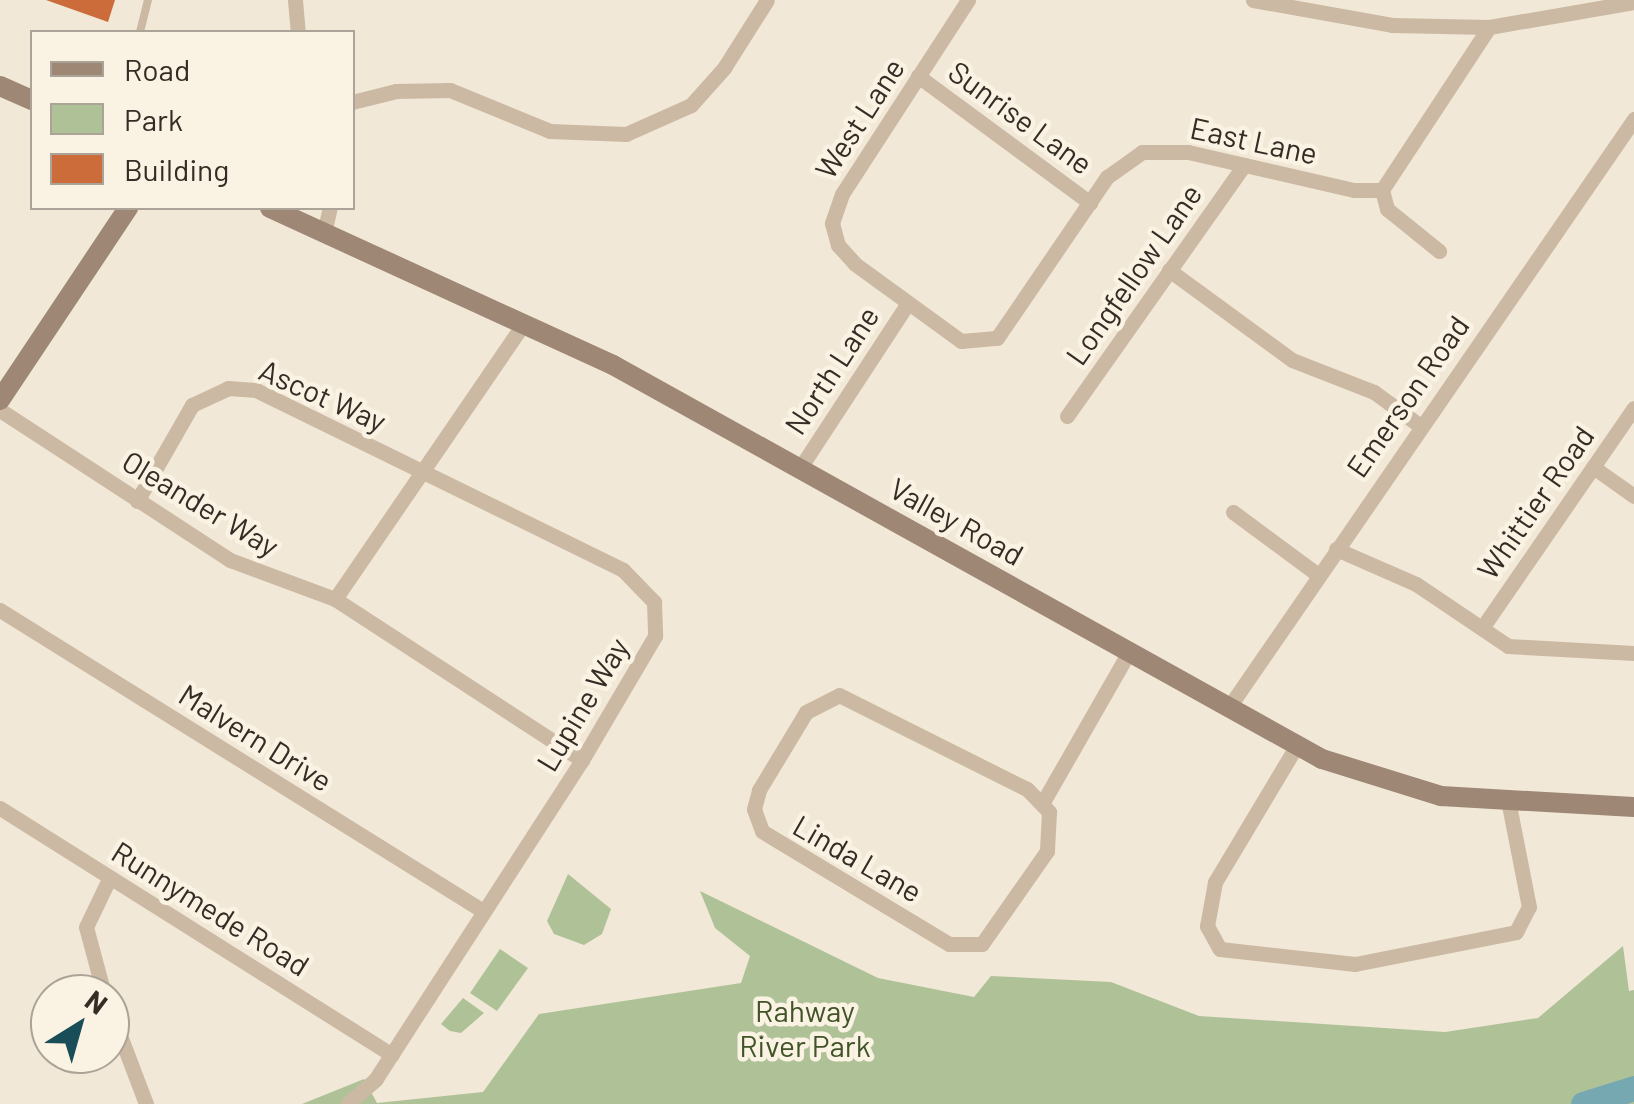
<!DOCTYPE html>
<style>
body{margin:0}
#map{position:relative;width:1634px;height:1104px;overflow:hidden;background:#f2e8d7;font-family:Barlow,sans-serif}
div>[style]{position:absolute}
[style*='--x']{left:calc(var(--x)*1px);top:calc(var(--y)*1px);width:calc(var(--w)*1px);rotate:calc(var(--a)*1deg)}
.green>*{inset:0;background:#afc297}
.river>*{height:25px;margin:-12.5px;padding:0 12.5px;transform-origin:12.5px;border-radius:12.5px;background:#75a8b0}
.building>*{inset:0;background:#cc6c3b}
.lane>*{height:8px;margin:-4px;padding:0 4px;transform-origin:4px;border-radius:4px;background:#cbb9a3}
.street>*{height:15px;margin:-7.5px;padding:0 7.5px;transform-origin:7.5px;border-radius:7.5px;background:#cbb9a3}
.secondary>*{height:20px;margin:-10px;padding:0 10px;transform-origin:10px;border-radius:10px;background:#9e8774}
span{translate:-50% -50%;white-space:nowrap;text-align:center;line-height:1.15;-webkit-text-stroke:9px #faf2e3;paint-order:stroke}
.street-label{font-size:30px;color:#352c25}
.park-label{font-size:30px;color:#405428}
.legend{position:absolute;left:30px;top:30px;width:325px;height:180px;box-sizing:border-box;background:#faf2e3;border:2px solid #aba397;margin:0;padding:12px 18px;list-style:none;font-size:30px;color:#352c25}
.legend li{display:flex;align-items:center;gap:20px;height:50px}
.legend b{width:50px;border:2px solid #aba397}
.north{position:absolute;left:30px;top:974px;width:100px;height:100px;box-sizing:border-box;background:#faf2e3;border:2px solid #aba397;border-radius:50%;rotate:37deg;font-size:28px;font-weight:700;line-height:40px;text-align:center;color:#352c25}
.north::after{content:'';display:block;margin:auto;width:35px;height:45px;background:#194e58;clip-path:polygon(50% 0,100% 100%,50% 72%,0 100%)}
</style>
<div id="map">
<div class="green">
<i style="clip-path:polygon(568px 874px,611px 909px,602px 934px,584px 945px,554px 934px,547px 921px)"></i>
<i style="clip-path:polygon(700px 891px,878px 978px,974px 997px,991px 976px,1111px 982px,1199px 1016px,1445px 1032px,1538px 1018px,1623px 946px,1629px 991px,1634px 990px,1634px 1104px,302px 1104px,364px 1079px,377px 1103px,483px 1092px,539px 1014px,741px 983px,750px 956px,715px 928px)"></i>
<i style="clip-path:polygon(500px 949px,528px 968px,497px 1011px,470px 993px)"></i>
<i style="clip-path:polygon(463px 998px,484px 1013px,461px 1033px,450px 1031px,441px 1024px)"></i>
</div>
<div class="river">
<i style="--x:1583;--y:1104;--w:53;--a:-17.4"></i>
</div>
<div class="building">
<i style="clip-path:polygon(46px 0,115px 0,108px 22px)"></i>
</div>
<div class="lane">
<i style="--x:140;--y:32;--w:33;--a:-76"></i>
</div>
<div class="street">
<i style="--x:295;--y:0;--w:32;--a:85"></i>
<i style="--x:968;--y:0;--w:231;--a:123"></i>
<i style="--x:842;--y:194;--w:31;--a:109"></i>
<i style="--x:832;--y:223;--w:23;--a:75"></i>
<i style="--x:838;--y:245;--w:25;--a:48"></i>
<i style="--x:855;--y:264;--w:131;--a:36"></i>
<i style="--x:961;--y:341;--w:36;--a:-5"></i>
<i style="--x:997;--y:338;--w:195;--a:-55.7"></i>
<i style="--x:1107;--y:177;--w:43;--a:-35.5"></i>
<i style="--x:1142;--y:152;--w:46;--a:0"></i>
<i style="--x:1188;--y:152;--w:170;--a:12.9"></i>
<i style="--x:1354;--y:190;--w:28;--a:0"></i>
<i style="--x:1253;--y:0;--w:141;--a:10.2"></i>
<i style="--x:1392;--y:25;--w:97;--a:1.2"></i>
<i style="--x:1489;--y:27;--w:147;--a:-9.8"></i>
<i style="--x:918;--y:76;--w:214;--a:36.4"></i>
<i style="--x:352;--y:102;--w:45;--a:-14"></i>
<i style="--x:396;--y:91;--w:54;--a:-1.1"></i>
<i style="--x:450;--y:90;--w:108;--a:22.3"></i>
<i style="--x:550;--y:131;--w:76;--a:2.3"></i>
<i style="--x:626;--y:134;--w:71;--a:-24"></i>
<i style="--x:691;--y:105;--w:50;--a:-48.3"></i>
<i style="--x:724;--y:68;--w:80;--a:-57.7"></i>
<i style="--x:1382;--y:190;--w:195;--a:-56.7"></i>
<i style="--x:1382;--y:190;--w:20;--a:75"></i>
<i style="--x:1387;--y:209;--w:67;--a:38.9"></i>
<i style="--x:324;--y:233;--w:26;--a:-77"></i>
<i style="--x:1169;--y:270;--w:152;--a:36.2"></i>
<i style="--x:1292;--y:360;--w:88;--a:21.3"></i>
<i style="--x:1374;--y:392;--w:56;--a:36.3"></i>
<i style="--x:0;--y:410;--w:275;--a:33.1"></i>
<i style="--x:230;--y:560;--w:112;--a:20.4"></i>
<i style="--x:335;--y:599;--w:295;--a:33.1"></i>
<i style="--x:1067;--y:416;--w:307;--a:-54.8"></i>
<i style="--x:1593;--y:467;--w:50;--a:35.3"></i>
<i style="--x:800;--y:468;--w:197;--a:-56.8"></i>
<i style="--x:137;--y:501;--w:111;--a:-60.2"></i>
<i style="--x:192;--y:405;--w:40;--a:-25"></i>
<i style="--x:228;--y:388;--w:28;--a:4"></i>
<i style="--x:256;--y:390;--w:409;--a:26.1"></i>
<i style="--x:623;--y:570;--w:45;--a:45.9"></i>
<i style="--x:654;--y:602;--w:34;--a:88"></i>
<i style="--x:655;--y:636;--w:144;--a:120.5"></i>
<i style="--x:582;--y:760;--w:380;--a:122.9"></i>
<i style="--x:376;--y:1079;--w:38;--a:139"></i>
<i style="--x:1233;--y:512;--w:106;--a:36.5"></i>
<i style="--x:1336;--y:549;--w:87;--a:23.6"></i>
<i style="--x:1416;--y:584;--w:111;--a:34"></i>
<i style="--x:1508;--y:646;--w:126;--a:3.2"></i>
<i style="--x:335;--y:599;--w:333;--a:-55.6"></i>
<i style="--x:0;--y:610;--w:569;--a:31.93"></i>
<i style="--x:1482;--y:628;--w:267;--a:-55.4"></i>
<i style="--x:839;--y:695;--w:210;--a:26.6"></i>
<i style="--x:1027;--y:789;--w:32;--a:46"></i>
<i style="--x:1049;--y:812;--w:39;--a:93"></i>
<i style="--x:1047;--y:851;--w:113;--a:125"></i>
<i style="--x:982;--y:944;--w:33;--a:180"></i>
<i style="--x:949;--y:944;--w:218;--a:-148.9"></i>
<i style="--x:762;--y:831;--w:23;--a:-110"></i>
<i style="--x:754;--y:809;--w:20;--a:-75"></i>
<i style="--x:759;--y:790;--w:91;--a:-58.9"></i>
<i style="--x:806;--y:712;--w:37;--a:-27"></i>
<i style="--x:1229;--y:707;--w:714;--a:-55.44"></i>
<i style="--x:1297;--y:745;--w:160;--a:120.9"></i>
<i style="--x:1215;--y:882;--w:45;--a:100.3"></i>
<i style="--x:1207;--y:926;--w:26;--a:61"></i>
<i style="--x:1220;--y:949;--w:136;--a:6.3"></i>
<i style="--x:1355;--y:964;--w:164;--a:-11.2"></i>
<i style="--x:1516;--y:932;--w:28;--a:-63"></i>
<i style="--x:1529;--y:907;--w:109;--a:-101.1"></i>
<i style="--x:1043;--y:802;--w:173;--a:-60.2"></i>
<i style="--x:0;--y:808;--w:463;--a:32.2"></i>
<i style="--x:104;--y:994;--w:69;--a:-105"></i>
<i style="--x:86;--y:927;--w:55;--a:-64.4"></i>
<i style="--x:110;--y:1009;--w:102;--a:69.2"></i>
</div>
<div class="secondary">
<i style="--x:0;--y:86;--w:35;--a:24"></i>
<i style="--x:270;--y:208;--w:377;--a:24.6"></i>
<i style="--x:613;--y:365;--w:811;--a:29.06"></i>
<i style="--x:1322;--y:759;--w:125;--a:17.3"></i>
<i style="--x:1441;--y:796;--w:193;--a:3.3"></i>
<i style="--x:0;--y:400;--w:231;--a:-56.3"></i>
</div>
<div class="street-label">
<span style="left:1021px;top:117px;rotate:36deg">Sunrise Lane</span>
<span style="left:859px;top:118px;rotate:-57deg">West Lane</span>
<span style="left:1254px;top:140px;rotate:12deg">East Lane</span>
<span style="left:1133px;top:274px;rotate:-55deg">Longfellow Lane</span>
<span style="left:831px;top:370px;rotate:-57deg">North Lane</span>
<span style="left:323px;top:395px;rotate:24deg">Ascot Way</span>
<span style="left:1407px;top:396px;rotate:-55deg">Emerson Road</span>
<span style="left:1535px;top:502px;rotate:-55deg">Whittier Road</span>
<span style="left:201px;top:503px;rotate:31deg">Oleander Way</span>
<span style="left:957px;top:521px;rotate:29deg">Valley Road</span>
<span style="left:582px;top:704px;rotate:-59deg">Lupine Way</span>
<span style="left:256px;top:737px;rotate:32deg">Malvern Drive</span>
<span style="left:858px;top:858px;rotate:30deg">Linda Lane</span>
<span style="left:211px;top:908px;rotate:32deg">Runnymede Road</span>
</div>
<div class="park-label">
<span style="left:805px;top:1027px">Rahway<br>River Park</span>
</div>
<ul class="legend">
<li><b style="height:12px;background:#9e8774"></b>Road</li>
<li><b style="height:28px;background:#afc297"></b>Park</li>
<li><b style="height:28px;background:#cc6c3b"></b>Building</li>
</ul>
<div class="north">N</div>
</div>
